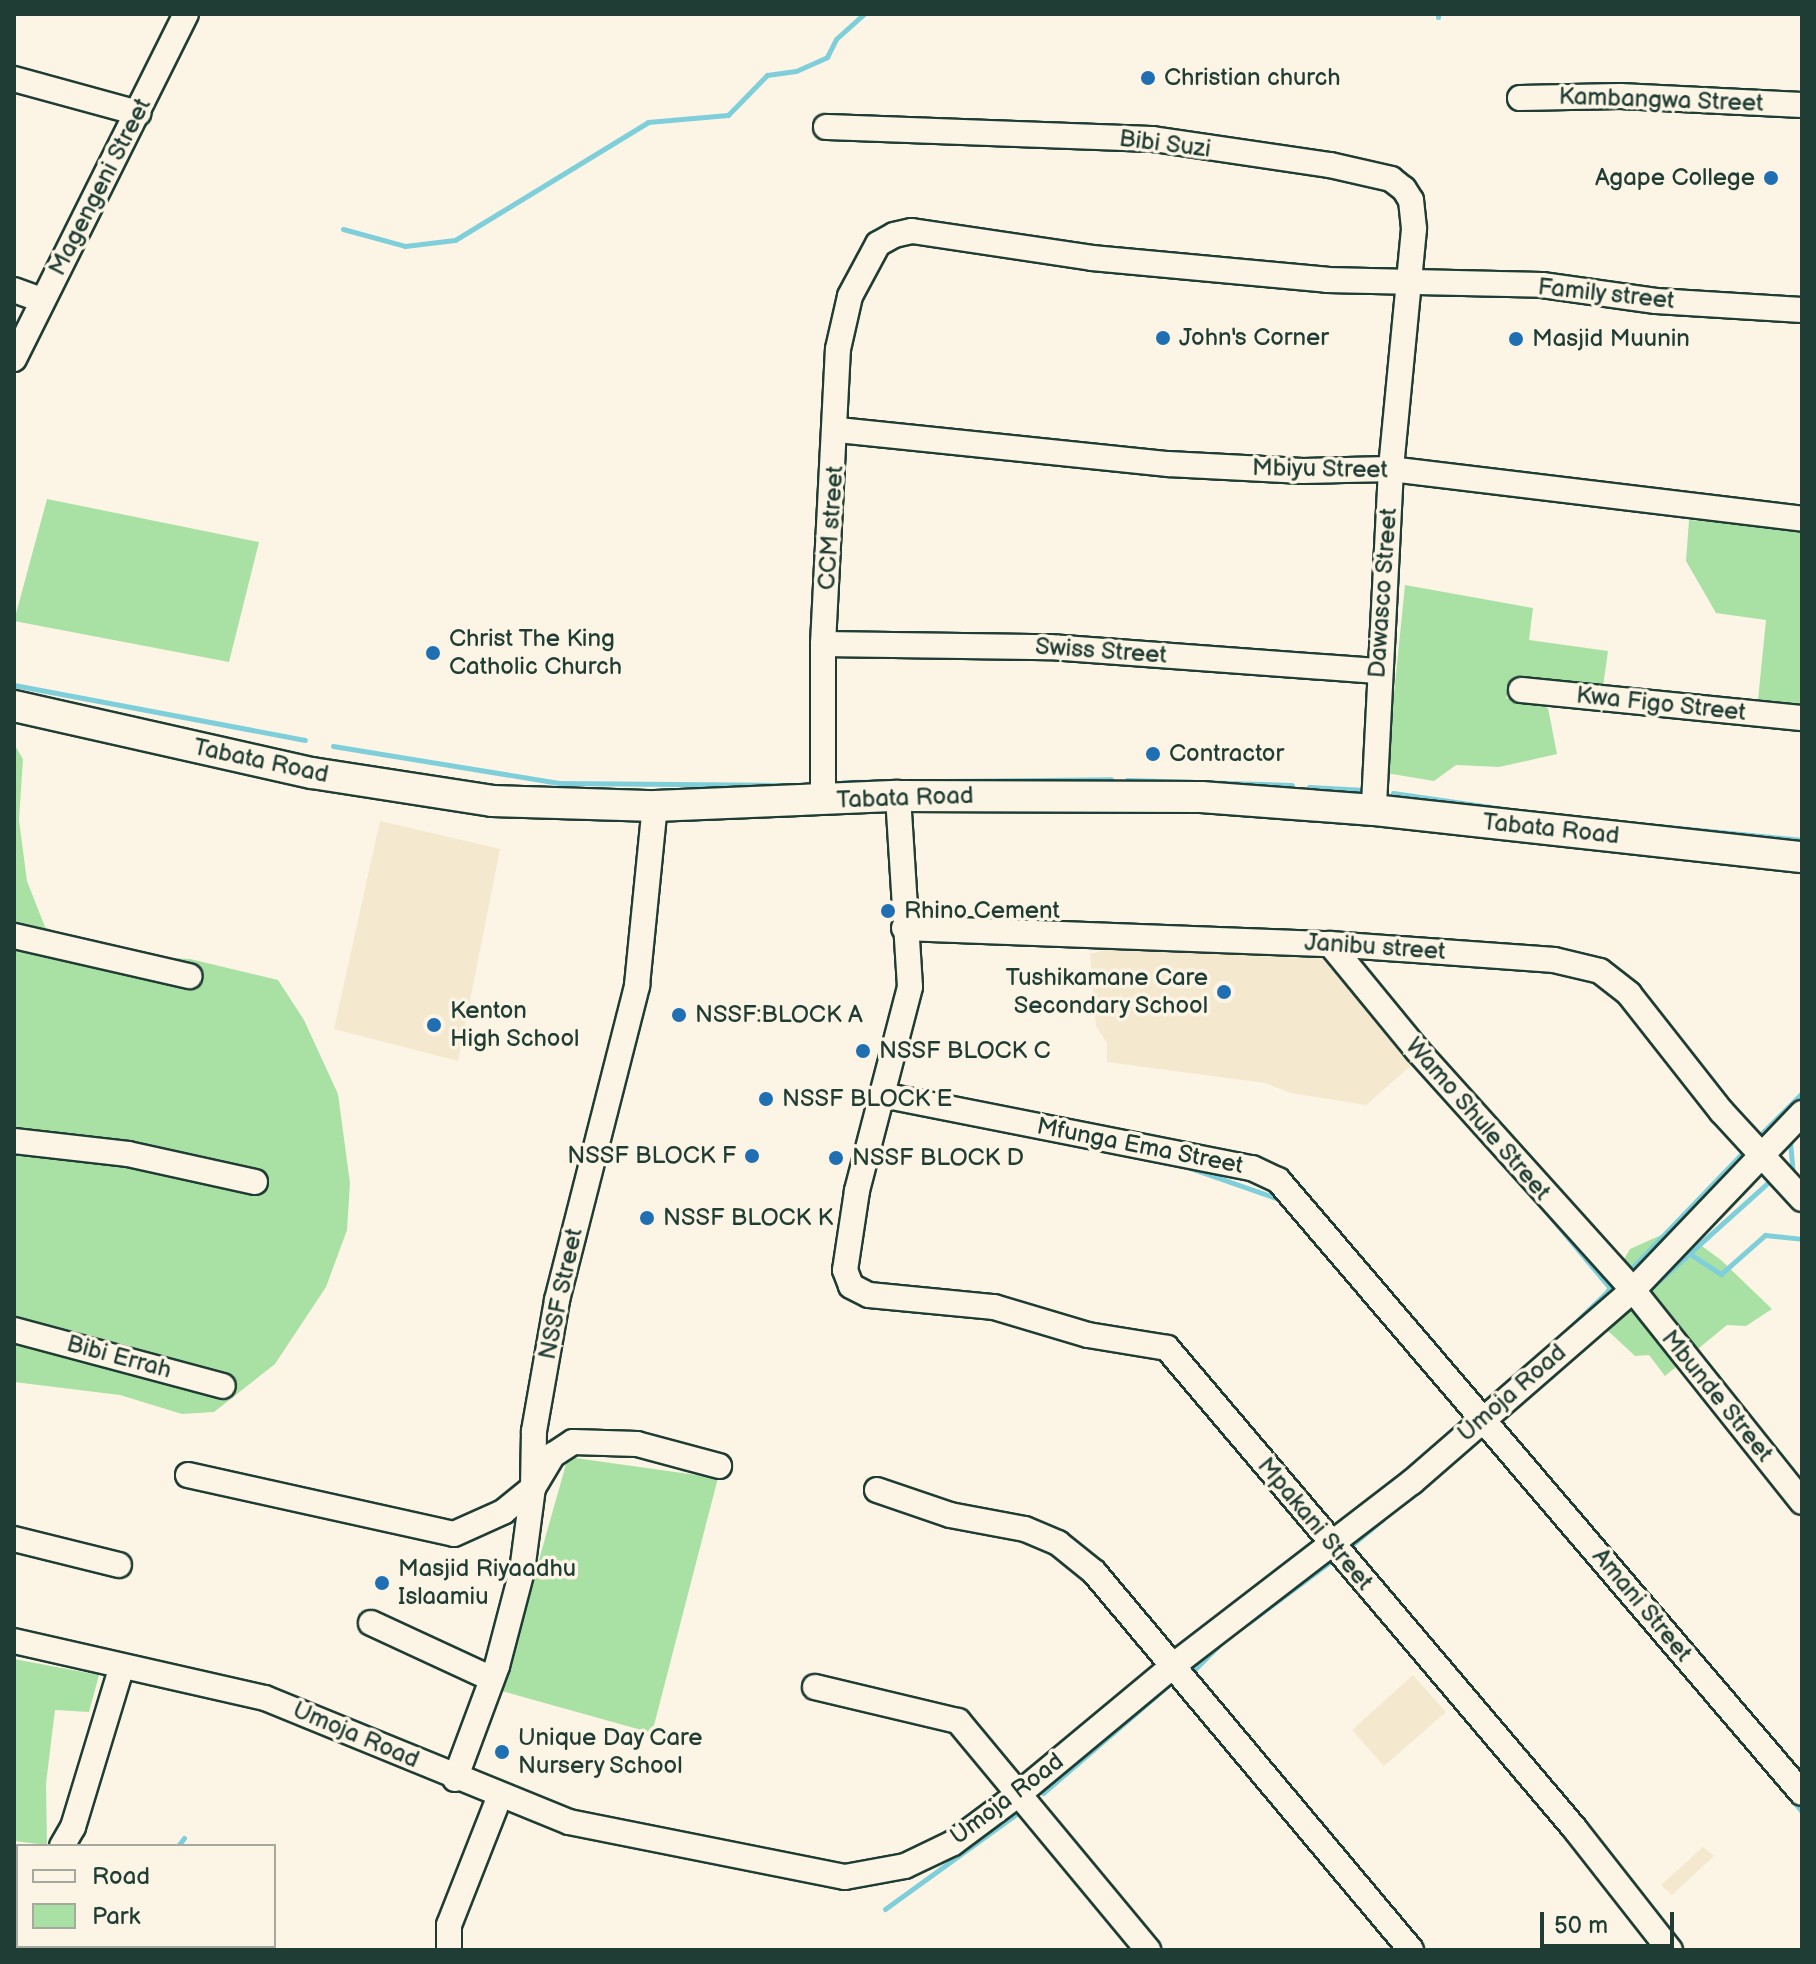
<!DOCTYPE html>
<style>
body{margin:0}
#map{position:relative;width:1816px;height:1964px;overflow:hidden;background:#fcf5e5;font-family:"Balsamiq Sans",sans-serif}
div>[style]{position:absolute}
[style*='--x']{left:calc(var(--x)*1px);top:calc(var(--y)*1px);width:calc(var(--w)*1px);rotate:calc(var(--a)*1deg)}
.built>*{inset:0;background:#f4e8ce}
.green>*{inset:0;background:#a9e1a5}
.stream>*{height:5px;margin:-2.5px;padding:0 2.5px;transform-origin:2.5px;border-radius:2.5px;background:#7fcfdb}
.roads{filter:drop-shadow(2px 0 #1f3d34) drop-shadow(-2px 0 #1f3d34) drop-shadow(0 2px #1f3d34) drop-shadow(0 -2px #1f3d34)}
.minor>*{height:24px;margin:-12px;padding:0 12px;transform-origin:12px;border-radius:12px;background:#fcf5e5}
.major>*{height:30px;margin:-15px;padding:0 15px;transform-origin:15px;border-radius:15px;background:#fcf5e5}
.dots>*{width:22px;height:22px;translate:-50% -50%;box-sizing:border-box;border:4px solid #fcf5e5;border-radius:50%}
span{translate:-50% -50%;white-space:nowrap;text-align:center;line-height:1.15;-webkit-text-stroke:7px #fcf5e5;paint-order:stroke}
.poi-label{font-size:24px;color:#1f3d34}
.left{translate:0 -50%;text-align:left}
.right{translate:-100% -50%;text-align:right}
.street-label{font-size:24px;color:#1f3d34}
.frame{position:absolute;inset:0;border:16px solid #1f3d34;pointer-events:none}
.legend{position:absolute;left:16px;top:1844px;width:260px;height:104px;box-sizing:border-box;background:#fcf5e5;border:2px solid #a4ab9e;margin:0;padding:10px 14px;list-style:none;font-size:24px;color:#1f3d34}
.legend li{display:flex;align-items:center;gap:16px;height:40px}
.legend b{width:40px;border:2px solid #a4ab9e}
.scale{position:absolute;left:1540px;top:1912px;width:134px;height:36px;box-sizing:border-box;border:4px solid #1f3d34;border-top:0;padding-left:10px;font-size:24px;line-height:28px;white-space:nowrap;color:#1f3d34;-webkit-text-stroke:6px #fcf5e5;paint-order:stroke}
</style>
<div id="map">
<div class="built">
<i style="clip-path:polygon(380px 821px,500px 849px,458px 1061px,334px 1029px)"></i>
<i style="clip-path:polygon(1147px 939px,1325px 958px,1415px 1062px,1366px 1105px,1291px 1093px,1265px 1083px,1107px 1062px,1107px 1043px,1096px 1026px,1090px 954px)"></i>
<i style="clip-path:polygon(1413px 1675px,1446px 1712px,1384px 1766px,1352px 1730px)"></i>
<i style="clip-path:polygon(1703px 1847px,1714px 1856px,1672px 1895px,1661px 1885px)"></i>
</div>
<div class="green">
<i style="clip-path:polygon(47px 499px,259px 542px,229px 662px,14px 621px)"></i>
<i style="clip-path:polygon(1689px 520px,1802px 530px,1802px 704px,1758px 700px,1766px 620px,1716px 613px,1686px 561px)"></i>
<i style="clip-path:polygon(1405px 585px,1533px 608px,1529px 640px,1608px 651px,1603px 687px,1514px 678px,1506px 698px,1548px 708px,1557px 754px,1499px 767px,1456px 765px,1434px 781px,1386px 773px)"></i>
<i style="clip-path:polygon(14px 744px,23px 759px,19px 820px,27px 881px,45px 927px,109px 954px,190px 959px,278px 980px,304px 1020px,338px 1094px,350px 1183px,347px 1230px,326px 1287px,275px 1364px,214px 1412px,182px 1414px,120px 1395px,14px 1382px)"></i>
<i style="clip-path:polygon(1677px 1228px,1721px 1260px,1772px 1309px,1746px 1326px,1727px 1325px,1665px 1376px,1649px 1355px,1635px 1356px,1591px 1315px,1630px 1249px)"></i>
<i style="clip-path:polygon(568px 1457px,718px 1478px,652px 1733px,502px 1691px)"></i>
<i style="clip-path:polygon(14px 1659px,99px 1675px,89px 1712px,55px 1710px,46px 1784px,47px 1845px,14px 1841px)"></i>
</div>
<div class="stream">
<i style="--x:1438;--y:17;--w:3;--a:-90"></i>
<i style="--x:343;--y:229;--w:64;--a:15.3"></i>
<i style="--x:405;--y:246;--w:50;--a:-6.8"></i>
<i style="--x:455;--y:240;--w:226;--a:-31.4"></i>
<i style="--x:648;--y:122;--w:80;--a:-5"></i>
<i style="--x:728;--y:115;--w:56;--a:-45.7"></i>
<i style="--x:767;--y:75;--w:29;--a:-8"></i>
<i style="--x:796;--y:71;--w:34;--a:-24"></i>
<i style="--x:827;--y:57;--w:20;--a:-63"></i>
<i style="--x:836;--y:39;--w:38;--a:-42"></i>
<i style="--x:14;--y:685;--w:296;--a:10.7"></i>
<i style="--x:333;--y:746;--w:229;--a:9.3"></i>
<i style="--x:559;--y:783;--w:245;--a:0.5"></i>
<i style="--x:1127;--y:780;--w:165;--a:1.7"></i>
<i style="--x:843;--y:782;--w:268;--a:-0.6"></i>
<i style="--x:1309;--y:787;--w:56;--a:3.1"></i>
<i style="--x:1393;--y:793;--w:112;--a:8.2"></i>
<i style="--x:1520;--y:811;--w:99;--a:6.4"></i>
<i style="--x:1657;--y:826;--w:146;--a:5.5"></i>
<i style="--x:894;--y:1109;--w:162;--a:11"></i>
<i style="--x:1760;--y:1135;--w:59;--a:-45"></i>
<i style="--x:1790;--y:1141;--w:33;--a:85"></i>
<i style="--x:1187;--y:1167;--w:97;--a:19.2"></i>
<i style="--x:1544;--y:1209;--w:104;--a:50.1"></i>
<i style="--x:1690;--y:1254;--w:37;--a:33"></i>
<i style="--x:1721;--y:1274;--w:59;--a:-41.6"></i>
<i style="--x:1765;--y:1235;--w:37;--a:6"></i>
<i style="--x:1631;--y:1269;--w:165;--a:-46.2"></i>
<i style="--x:1651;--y:1288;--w:163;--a:-42"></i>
<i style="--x:1556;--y:1341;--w:85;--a:-44"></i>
<i style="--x:1367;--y:1502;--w:54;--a:-37.5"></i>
<i style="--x:1331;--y:1529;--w:17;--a:-40"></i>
<i style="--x:1347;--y:1549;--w:47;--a:-39.8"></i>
<i style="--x:1221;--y:1614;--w:120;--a:-37.9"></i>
<i style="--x:1316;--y:1540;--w:5;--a:-127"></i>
<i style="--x:1248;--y:1623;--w:107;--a:-36.7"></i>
<i style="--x:1191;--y:1673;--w:38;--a:-45"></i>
<i style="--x:1043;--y:1793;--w:170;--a:-40.7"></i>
<i style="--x:1172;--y:1682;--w:5;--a:53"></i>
<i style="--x:1790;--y:1797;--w:19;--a:51"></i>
<i style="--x:178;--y:1846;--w:10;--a:-53"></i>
<i style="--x:885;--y:1909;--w:165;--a:-35.9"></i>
<i style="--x:130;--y:1950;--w:4;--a:-90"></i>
</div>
<div class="roads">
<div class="minor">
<i style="--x:14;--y:79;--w:129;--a:15.3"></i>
<i style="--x:1520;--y:98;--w:100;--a:-1.1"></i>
<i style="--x:1620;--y:96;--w:182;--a:2.8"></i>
<i style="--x:826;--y:127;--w:327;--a:2.1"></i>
<i style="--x:1153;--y:139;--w:179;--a:8.4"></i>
<i style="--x:1330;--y:165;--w:63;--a:12.9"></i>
<i style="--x:1391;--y:179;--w:16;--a:38"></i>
<i style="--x:1404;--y:189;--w:13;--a:58"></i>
<i style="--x:1411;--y:200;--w:29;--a:84"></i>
<i style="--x:1414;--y:229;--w:241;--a:95.5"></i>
<i style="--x:1391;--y:469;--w:341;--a:92.9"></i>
<i style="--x:14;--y:290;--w:30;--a:20"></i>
<i style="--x:14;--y:359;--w:385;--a:-63.5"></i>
<i style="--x:838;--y:430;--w:332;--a:5.9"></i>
<i style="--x:1168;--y:464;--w:135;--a:3"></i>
<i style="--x:1303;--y:471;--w:88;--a:-1.3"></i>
<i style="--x:1391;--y:469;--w:414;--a:6.9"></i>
<i style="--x:823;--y:644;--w:227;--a:0.8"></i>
<i style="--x:1050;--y:647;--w:328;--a:4.2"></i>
<i style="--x:1521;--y:690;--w:282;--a:5.7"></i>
<i style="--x:898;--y:796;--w:191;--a:86.4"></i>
<i style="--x:910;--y:987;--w:211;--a:104.6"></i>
<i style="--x:857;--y:1191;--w:80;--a:98.6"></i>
<i style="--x:845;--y:1270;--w:17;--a:69"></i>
<i style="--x:851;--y:1286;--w:20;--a:27"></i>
<i style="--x:869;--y:1295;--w:126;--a:5.5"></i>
<i style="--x:994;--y:1307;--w:98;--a:16.6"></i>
<i style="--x:1088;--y:1335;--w:80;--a:9.3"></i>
<i style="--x:1167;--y:1348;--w:631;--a:49.69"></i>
<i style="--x:1575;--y:1829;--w:154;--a:51.9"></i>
<i style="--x:823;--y:800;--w:156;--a:-90"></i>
<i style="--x:823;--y:644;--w:295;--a:-87.1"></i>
<i style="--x:838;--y:349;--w:54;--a:-77.2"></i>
<i style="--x:850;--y:296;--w:59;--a:-61.7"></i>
<i style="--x:878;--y:244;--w:18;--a:-29"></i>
<i style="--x:894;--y:235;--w:18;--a:-13"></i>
<i style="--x:912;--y:231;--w:182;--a:8.5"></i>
<i style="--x:1092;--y:258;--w:236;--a:5.3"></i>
<i style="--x:1327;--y:280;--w:215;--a:1.3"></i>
<i style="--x:1542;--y:285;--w:115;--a:8"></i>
<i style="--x:1656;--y:301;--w:146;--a:3.5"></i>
<i style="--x:904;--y:928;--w:426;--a:2.2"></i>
<i style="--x:1330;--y:944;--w:225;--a:4.1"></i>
<i style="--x:1554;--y:960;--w:47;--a:13.4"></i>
<i style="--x:1600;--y:971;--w:37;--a:38"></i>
<i style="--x:1629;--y:994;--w:150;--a:51.8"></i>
<i style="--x:1722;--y:1112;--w:118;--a:47.4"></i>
<i style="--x:14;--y:936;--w:180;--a:12.9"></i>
<i style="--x:1330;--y:944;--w:137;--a:50.6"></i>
<i style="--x:1417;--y:1050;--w:323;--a:48"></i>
<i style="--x:1633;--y:1290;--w:271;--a:51.4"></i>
<i style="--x:882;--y:1095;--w:377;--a:11.2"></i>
<i style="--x:1252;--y:1168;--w:29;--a:25"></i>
<i style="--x:1278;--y:1180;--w:806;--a:49.48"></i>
<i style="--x:14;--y:1141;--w:115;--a:6.5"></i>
<i style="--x:128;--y:1154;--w:130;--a:12.4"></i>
<i style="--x:14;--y:1330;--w:216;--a:15"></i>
<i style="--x:188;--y:1475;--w:272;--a:12.5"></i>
<i style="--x:454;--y:1534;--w:54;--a:-24.2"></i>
<i style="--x:503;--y:1512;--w:38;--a:-39"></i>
<i style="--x:533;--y:1488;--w:39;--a:-59"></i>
<i style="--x:553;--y:1455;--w:24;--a:-33"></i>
<i style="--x:573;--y:1442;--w:64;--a:1.8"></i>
<i style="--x:637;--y:1444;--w:85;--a:15"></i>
<i style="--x:877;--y:1490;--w:77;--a:18.9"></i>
<i style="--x:950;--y:1515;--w:76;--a:10.6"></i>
<i style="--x:1025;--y:1529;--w:36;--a:23"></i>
<i style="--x:1058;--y:1543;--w:46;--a:38.9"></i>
<i style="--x:1094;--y:1572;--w:493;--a:50"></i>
<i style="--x:14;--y:1539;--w:108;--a:13.9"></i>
<i style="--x:371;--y:1623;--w:133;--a:24.8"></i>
<i style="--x:14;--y:1641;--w:257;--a:12.8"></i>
<i style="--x:265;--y:1698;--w:328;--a:22.2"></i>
<i style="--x:569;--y:1822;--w:281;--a:11.3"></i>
<i style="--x:845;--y:1877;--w:61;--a:-10.4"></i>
<i style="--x:905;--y:1866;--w:53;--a:-25.6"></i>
<i style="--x:953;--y:1843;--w:84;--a:-36.7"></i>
<i style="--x:1020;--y:1793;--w:200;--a:-39.7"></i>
<i style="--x:1174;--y:1665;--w:300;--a:-37.6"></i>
<i style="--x:1412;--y:1482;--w:293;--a:-41"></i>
<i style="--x:1633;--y:1290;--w:245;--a:-46.3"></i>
<i style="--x:815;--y:1687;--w:147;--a:13.4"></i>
<i style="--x:958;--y:1721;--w:298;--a:50.3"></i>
<i style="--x:455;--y:1779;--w:121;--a:-69.6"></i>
<i style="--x:497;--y:1666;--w:98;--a:-75.3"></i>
<i style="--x:522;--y:1571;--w:84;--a:-82.5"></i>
<i style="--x:533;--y:1488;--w:57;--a:-89"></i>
<i style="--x:534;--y:1431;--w:133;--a:-80"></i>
<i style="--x:557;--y:1300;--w:325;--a:-75.7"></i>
<i style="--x:637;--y:985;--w:180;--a:-84.3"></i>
<i style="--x:62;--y:1846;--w:22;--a:-60"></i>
<i style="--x:73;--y:1827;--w:165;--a:-73.1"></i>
<i style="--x:36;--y:1946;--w:4;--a:90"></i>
<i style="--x:449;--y:1950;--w:25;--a:-90"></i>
<i style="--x:449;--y:1925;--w:136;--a:-68.5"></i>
</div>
<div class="major">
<i style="--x:14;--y:706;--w:305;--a:12.7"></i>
<i style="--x:312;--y:773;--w:182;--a:8.8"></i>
<i style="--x:492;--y:801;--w:163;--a:1.8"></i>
<i style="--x:655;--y:806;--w:243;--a:-2.4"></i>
<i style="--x:898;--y:796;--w:303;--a:0.2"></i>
<i style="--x:1201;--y:797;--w:173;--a:4.3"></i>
<i style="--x:1374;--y:810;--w:431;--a:6.3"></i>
</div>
</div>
<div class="dots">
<i style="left:1148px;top:78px;background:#1f6fb2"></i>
<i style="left:1771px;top:178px;background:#1f6fb2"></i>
<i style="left:1163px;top:338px;background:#1f6fb2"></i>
<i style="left:1516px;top:339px;background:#1f6fb2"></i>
<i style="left:433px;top:653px;background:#1f6fb2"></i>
<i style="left:1153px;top:754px;background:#1f6fb2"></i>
<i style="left:888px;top:911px;background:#1f6fb2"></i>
<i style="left:1224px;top:992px;background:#1f6fb2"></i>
<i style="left:679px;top:1015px;background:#1f6fb2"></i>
<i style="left:434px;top:1025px;background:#1f6fb2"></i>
<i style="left:863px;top:1051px;background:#1f6fb2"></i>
<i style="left:766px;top:1099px;background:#1f6fb2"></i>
<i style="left:752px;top:1156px;background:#1f6fb2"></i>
<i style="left:836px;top:1158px;background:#1f6fb2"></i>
<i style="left:647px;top:1218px;background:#1f6fb2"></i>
<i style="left:382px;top:1583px;background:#1f6fb2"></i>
<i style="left:502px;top:1752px;background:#1f6fb2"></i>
</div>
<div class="poi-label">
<span class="left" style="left:1164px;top:78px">Christian church</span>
<span class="right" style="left:1755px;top:178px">Agape College</span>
<span class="left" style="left:1179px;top:338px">John's Corner</span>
<span class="left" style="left:1532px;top:339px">Masjid Muunin</span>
<span class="left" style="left:449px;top:653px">Christ The King<br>Catholic Church</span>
<span class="left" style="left:1169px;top:754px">Contractor</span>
<span class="left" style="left:904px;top:911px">Rhino Cement</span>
<span class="right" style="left:1208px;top:992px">Tushikamane Care<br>Secondary School</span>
<span class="left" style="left:450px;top:1025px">Kenton<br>High School</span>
<span class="left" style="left:695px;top:1015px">NSSF:BLOCK A</span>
<span class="left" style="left:879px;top:1051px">NSSF BLOCK C</span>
<span class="left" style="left:782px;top:1099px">NSSF BLOCK E</span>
<span class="right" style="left:736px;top:1156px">NSSF BLOCK F</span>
<span class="left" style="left:852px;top:1158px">NSSF BLOCK D</span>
<span class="left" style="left:663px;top:1218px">NSSF BLOCK K</span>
<span class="left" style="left:398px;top:1583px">Masjid Riyaadhu<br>Islaamiu</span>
<span class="left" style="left:518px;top:1752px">Unique Day Care<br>Nursery School</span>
</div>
<div class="street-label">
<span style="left:1661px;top:100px;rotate:2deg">Kambangwa Street</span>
<span style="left:1165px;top:144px;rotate:7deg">Bibi Suzi</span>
<span style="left:100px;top:187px;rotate:-63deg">Magengeni Street</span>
<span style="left:1606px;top:294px;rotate:6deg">Family street</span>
<span style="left:1320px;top:469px;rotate:1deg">Mbiyu Street</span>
<span style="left:831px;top:528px;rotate:-86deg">CCM street</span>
<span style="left:1383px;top:593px;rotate:-86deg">Dawasco Street</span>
<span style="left:1101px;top:651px;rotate:4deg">Swiss Street</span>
<span style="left:1661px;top:704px;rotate:6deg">Kwa Figo Street</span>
<span style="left:261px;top:761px;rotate:12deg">Tabata Road</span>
<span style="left:905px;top:798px;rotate:-2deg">Tabata Road</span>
<span style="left:1551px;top:829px;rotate:6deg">Tabata Road</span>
<span style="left:1375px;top:947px;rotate:4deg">Janibu street</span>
<span style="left:1478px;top:1119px;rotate:49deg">Wamo Shule Street</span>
<span style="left:1140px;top:1146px;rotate:11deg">Mfunga Ema Street</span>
<span style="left:561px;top:1294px;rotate:-78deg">NSSF Street</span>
<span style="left:119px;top:1357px;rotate:15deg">Bibi Errah</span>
<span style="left:1512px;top:1393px;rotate:-41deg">Umoja Road</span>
<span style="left:1717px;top:1396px;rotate:51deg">Mbunde Street</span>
<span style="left:1315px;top:1524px;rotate:50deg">Mpakani Street</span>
<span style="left:1642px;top:1605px;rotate:50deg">Amani Street</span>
<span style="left:356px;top:1735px;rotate:23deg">Umoja Road</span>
<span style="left:1007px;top:1799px;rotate:-37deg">Umoja Road</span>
</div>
<div class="frame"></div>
<ul class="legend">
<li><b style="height:10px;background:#fcf5e5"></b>Road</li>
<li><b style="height:22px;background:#a9e1a5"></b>Park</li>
</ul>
<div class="scale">50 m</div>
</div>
